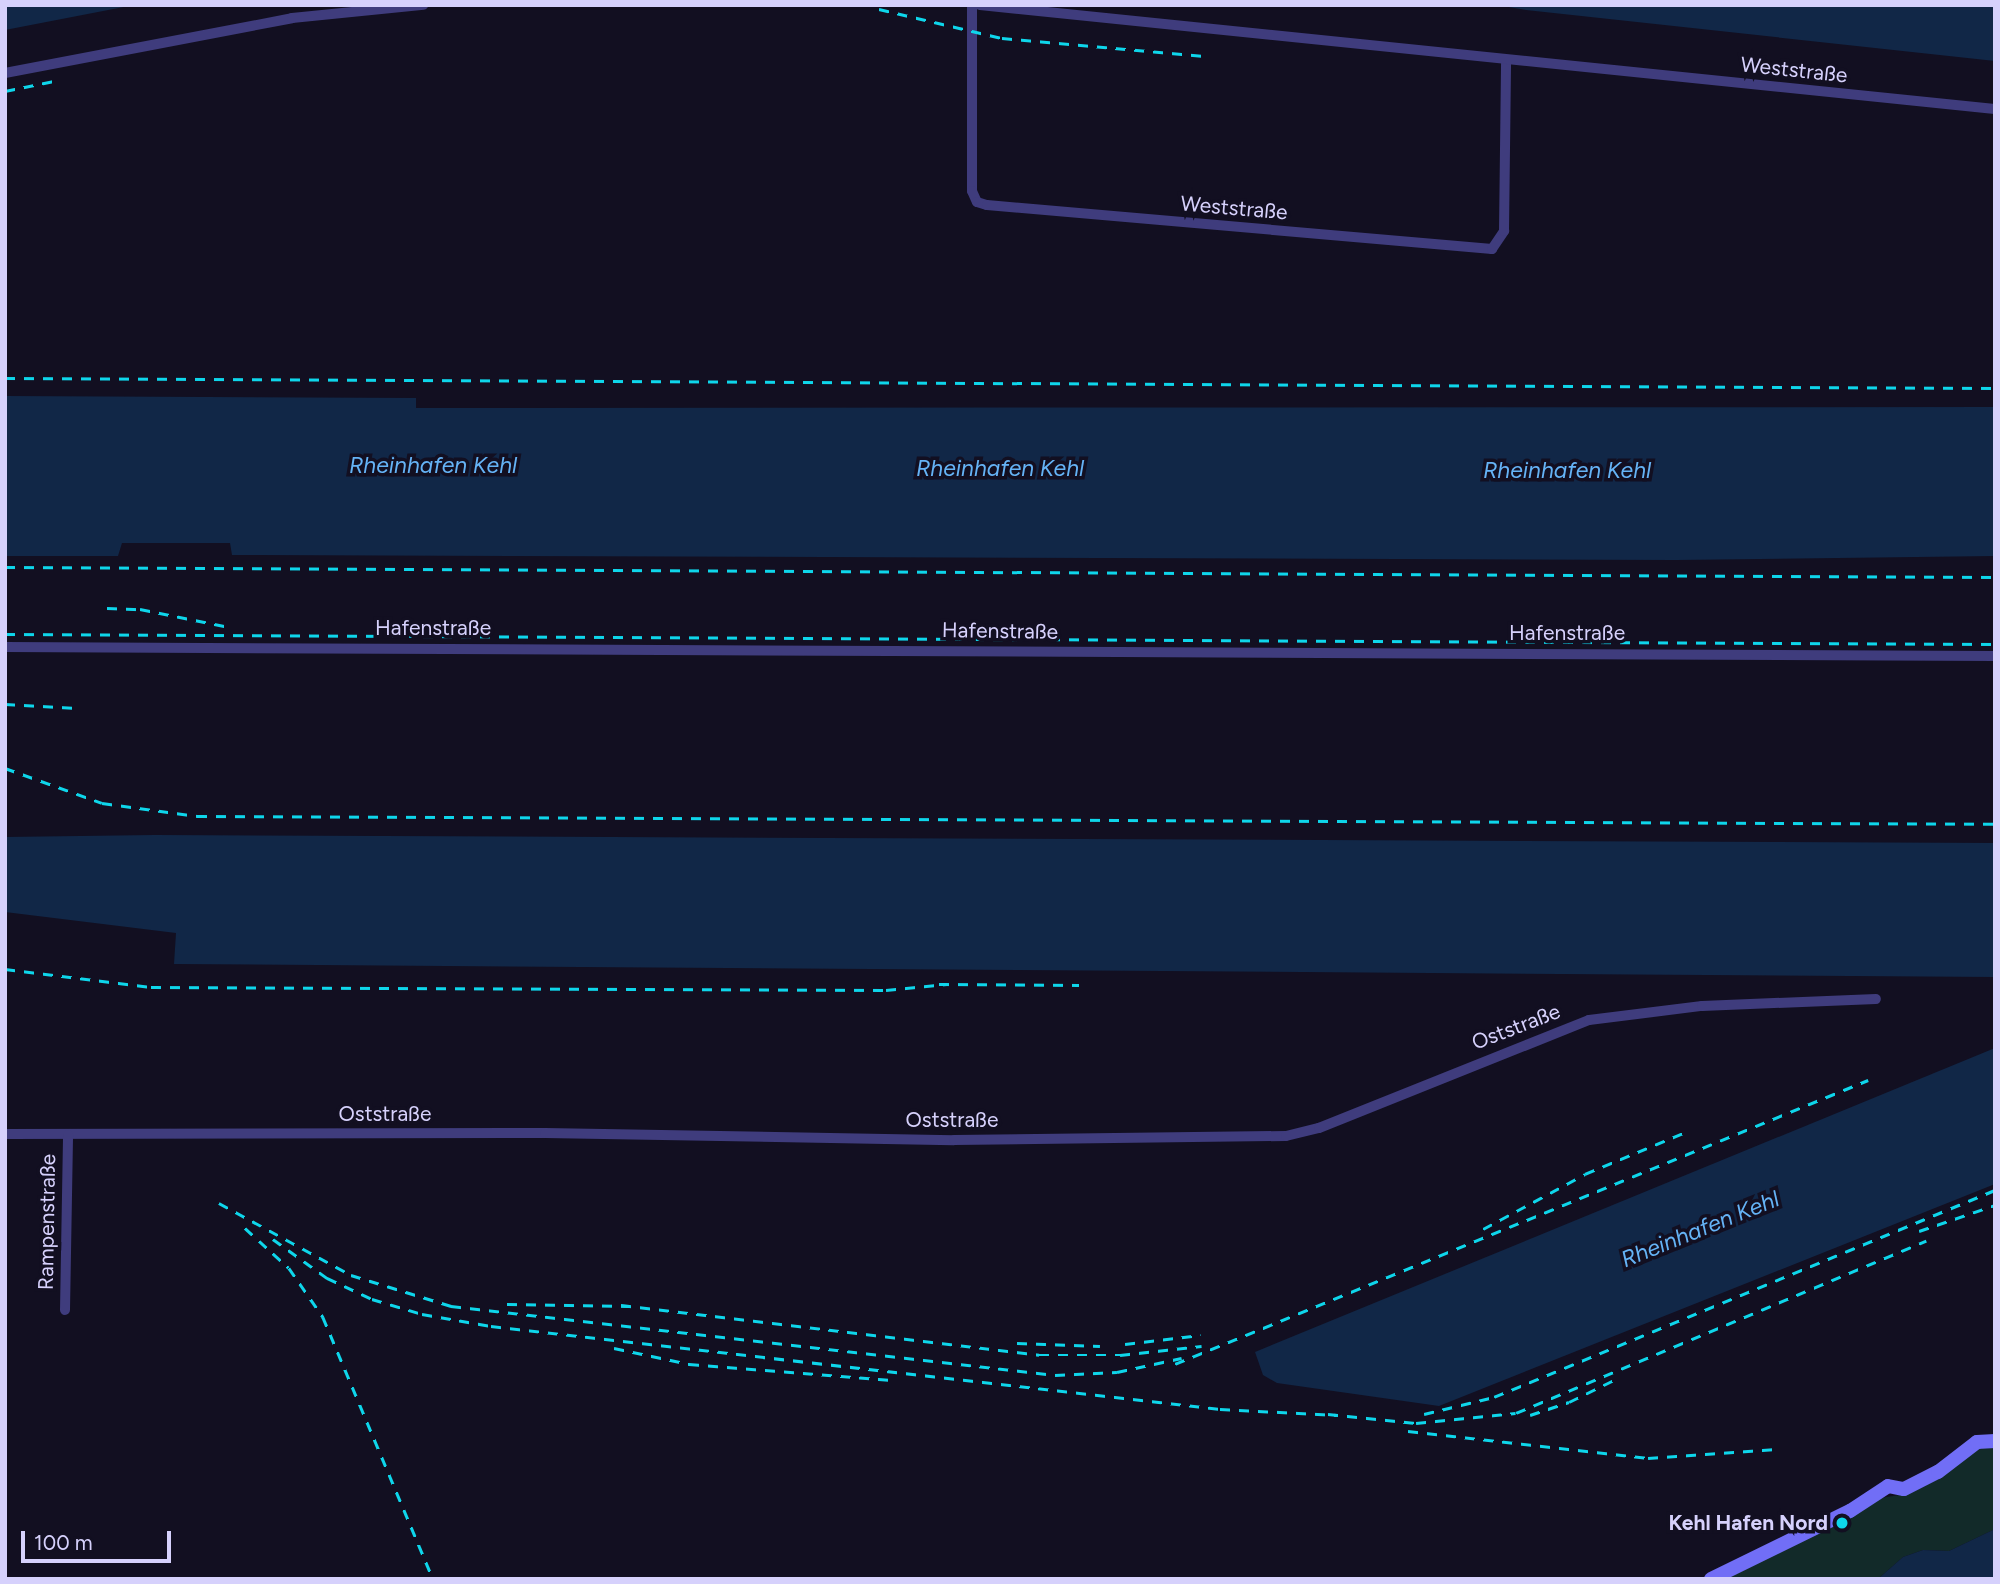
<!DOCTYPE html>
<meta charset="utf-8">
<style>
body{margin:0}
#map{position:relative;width:2000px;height:1584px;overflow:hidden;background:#120f21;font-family:Figtree,sans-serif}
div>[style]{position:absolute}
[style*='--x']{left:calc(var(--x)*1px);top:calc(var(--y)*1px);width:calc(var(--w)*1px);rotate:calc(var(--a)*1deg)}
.green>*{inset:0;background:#122a29}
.water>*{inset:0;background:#112747}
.street>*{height:10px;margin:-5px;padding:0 5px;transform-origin:5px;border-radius:5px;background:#3f3c7d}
.secondary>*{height:14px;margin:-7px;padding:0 7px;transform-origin:7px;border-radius:7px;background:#716ef6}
.rail>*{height:2.5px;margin-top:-1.25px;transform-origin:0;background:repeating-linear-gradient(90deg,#0ed6eb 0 10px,transparent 0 19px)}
.dots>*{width:19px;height:19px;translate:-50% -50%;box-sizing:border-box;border:4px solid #120f21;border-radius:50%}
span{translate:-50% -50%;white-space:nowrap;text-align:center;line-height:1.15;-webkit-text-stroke:7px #120f21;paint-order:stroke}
.street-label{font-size:21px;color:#d6d1fc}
.poi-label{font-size:21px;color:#d6d1fc;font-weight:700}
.right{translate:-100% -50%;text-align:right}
.water-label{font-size:23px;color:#65b3f6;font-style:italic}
.frame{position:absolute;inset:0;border:7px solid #d6d1fc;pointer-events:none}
.scale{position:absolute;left:21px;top:1531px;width:150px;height:32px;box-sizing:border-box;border:4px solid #d6d1fc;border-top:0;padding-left:9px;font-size:21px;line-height:24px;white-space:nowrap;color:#d6d1fc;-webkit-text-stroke:5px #120f21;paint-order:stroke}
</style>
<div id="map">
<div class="green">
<i style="clip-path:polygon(1995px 1446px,1995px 1529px,1949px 1551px,1923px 1550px,1903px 1557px,1878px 1579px,1721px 1579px,1880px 1498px,1900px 1495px,1974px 1449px)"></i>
</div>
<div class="water">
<i style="clip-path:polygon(5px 5px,134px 5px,5px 30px)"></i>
<i style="clip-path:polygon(1497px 5px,1995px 5px,1995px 61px,1526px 10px)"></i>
<i style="clip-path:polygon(5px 396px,416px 398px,416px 408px,1995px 407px,1995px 556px,1676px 560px,232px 555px,230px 543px,122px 543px,118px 556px,5px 556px)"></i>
<i style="clip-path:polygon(155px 835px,1995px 843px,1995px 977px,174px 964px,176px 933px,5px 912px,5px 837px)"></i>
<i style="clip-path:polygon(1995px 1048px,1995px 1184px,1439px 1406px,1277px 1383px,1263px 1375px,1255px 1352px)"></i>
<i style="clip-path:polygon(1995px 1529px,1995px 1579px,1878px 1579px,1903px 1557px,1923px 1550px,1949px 1551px)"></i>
</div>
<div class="street">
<i style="--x:972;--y:5;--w:186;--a:90"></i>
<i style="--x:972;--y:191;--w:12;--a:66"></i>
<i style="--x:977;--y:202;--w:10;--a:17"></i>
<i style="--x:987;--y:205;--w:507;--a:4.98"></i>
<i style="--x:1492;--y:249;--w:22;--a:-56"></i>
<i style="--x:1504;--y:231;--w:171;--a:-89.3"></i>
<i style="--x:980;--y:5;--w:1020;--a:5.85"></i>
<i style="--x:5;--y:73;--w:292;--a:-10.8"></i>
<i style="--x:292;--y:18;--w:132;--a:-5.7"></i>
<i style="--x:5;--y:647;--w:1990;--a:0.26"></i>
<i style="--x:5;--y:1134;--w:540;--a:-0.11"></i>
<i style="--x:545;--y:1133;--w:409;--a:1"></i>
<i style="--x:954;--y:1140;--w:332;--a:-0.7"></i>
<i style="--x:1286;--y:1136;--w:34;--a:-14"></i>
<i style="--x:1319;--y:1128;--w:291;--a:-21.8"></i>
<i style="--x:1589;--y:1020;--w:114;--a:-7.1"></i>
<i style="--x:1702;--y:1006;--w:174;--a:-2.3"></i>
<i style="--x:65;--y:1310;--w:175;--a:-89"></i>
</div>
<div class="secondary">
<i style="--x:1711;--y:1579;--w:155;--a:-26.1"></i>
<i style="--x:1850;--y:1511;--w:45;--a:-33.3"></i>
<i style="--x:1888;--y:1486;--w:16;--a:11"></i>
<i style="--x:1904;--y:1489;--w:38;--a:-27"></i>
<i style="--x:1938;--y:1472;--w:49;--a:-37.6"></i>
<i style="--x:1977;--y:1442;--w:18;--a:-3"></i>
</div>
<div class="rail">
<i style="--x:879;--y:9;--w:126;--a:13.3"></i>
<i style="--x:1002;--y:38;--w:203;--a:5.1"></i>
<i style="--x:5;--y:91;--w:55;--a:-11.5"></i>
<i style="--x:5;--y:378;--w:1990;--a:0.29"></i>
<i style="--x:5;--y:567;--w:1990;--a:0.29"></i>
<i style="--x:107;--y:608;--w:33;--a:2"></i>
<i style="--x:140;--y:609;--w:91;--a:11.4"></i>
<i style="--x:5;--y:634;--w:1990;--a:0.29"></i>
<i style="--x:5;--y:704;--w:72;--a:3.2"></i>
<i style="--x:5;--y:768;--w:103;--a:19.8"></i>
<i style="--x:102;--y:803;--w:96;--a:7.8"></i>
<i style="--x:197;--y:816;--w:1798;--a:0.25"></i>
<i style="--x:5;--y:969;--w:147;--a:7"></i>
<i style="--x:151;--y:987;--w:735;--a:0.23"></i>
<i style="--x:886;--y:990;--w:61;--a:-5.6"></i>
<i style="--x:939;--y:984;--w:140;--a:0.4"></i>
<i style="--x:219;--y:1203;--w:150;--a:28.6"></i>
<i style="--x:351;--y:1275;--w:105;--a:17.2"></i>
<i style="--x:451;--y:1306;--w:608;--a:6.52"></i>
<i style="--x:1055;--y:1375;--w:62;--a:-2.8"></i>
<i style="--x:1117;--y:1372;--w:66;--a:-12.2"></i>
<i style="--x:245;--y:1228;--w:59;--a:42.3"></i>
<i style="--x:289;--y:1268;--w:60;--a:55.2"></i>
<i style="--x:323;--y:1317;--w:284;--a:67.2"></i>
<i style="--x:1483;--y:1229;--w:116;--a:-28.3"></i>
<i style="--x:1585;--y:1174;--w:112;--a:-22.7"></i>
<i style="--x:1919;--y:1231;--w:80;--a:-18.9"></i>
<i style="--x:273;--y:1239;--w:67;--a:35.8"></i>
<i style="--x:327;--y:1278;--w:50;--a:25"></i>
<i style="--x:372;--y:1299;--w:52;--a:16.7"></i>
<i style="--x:422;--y:1314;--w:70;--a:9.9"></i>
<i style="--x:491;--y:1326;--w:734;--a:6.5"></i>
<i style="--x:1220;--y:1409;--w:117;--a:2.9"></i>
<i style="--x:507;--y:1304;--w:123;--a:0.9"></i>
<i style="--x:621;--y:1305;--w:421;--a:6.8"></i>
<i style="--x:1039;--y:1355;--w:81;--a:0"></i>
<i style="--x:1120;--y:1355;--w:82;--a:-6.3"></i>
<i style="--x:1017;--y:1343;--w:83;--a:2.1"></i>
<i style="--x:1125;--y:1344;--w:76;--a:-6.8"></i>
<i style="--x:614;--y:1348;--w:77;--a:12"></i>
<i style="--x:689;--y:1364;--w:203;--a:4.5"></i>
<i style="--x:1175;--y:1364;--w:749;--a:-22.28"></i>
<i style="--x:1328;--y:1414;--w:88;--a:5.8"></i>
<i style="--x:1416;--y:1423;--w:100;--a:-5.7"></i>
<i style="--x:1516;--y:1413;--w:445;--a:-22.8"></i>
<i style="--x:1424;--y:1414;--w:72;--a:-13.7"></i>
<i style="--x:1494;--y:1397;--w:542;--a:-22.45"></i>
<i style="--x:1530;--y:1415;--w:41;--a:-18.4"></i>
<i style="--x:1569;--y:1402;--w:50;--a:-26.1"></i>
<i style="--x:1408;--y:1431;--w:242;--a:6.4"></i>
<i style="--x:1648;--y:1458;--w:129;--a:-4"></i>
</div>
<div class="dots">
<i style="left:1842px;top:1523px;background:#0ed6eb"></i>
</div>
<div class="street-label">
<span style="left:1794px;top:70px;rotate:6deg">Weststraße</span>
<span style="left:1234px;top:208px;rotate:5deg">Weststraße</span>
<span style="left:433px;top:628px">Hafenstraße</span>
<span style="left:1000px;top:631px;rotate:1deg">Hafenstraße</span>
<span style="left:1567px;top:633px">Hafenstraße</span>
<span style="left:1516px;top:1027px;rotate:-21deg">Oststraße</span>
<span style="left:385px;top:1114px">Oststraße</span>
<span style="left:952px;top:1120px">Oststraße</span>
<span style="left:47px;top:1222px;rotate:-89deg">Rampenstraße</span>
</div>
<div class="poi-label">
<span class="right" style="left:1828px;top:1523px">Kehl Hafen Nord</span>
</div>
<div class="water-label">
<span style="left:433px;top:465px">Rheinhafen Kehl</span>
<span style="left:1000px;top:468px">Rheinhafen Kehl</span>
<span style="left:1567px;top:470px">Rheinhafen Kehl</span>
<span style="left:1700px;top:1229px;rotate:-22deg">Rheinhafen Kehl</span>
</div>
<div class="frame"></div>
<div class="scale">100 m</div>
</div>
